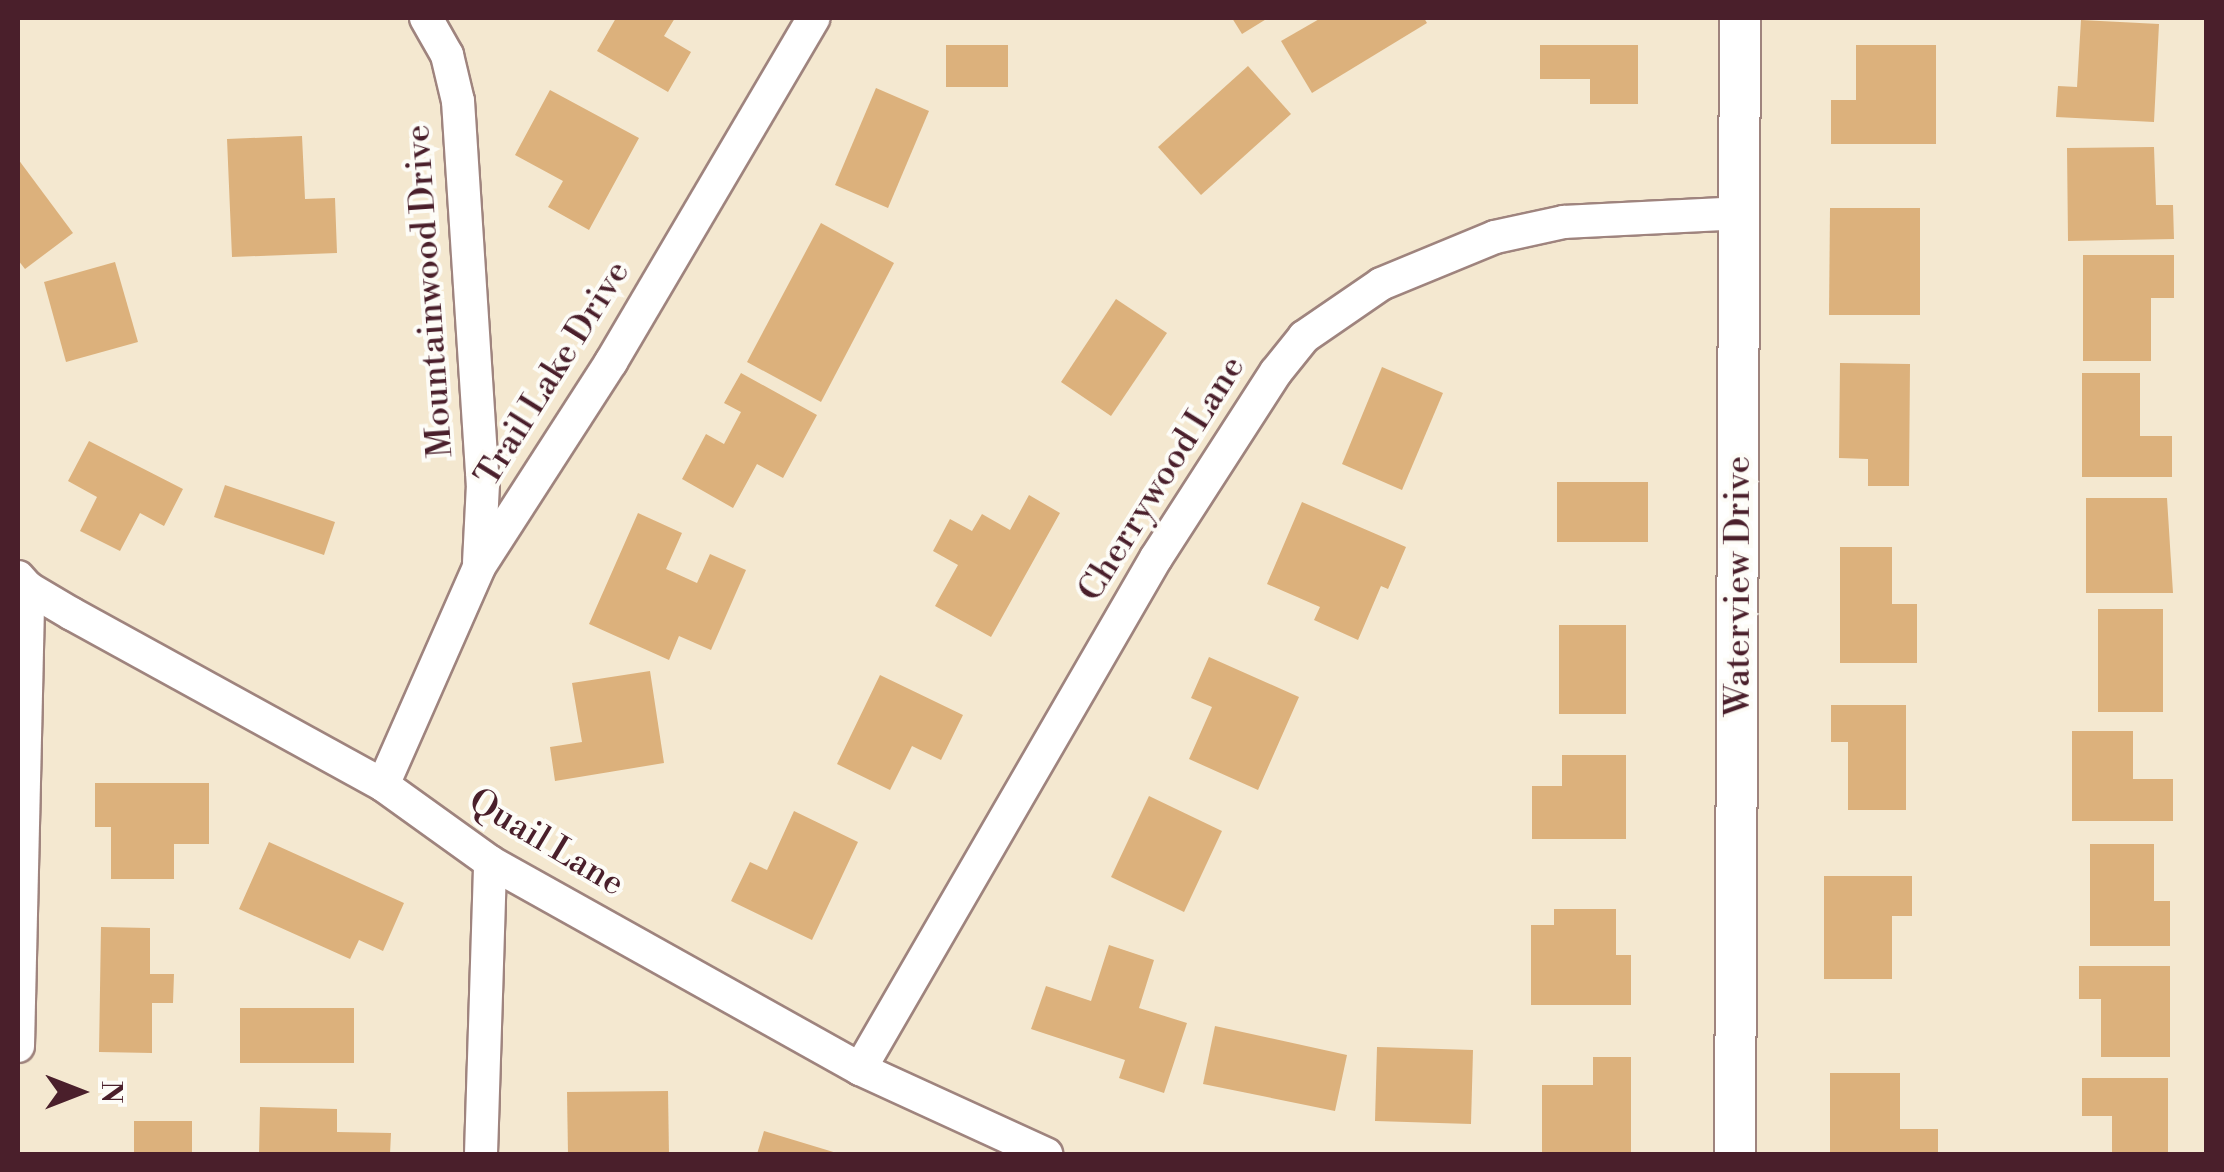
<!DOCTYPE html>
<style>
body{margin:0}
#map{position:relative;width:2224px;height:1172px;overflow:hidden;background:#f4e8d0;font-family:"Libre Bodoni",serif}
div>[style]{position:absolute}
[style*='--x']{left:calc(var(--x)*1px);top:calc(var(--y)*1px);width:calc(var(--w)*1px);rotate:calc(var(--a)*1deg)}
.building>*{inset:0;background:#dcb17c}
.roads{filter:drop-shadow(2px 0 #9f847e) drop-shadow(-2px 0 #9f847e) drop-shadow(0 2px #9f847e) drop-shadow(0 -2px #9f847e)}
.minor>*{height:32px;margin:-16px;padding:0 16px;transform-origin:16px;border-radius:16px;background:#fff}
.tertiary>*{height:40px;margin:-20px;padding:0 20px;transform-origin:20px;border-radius:20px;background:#fff}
span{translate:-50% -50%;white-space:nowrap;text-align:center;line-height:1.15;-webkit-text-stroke:8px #fdfcf7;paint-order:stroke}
.street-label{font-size:35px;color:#4a1f2b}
.frame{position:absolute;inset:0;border:20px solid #4a1f2b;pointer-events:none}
.north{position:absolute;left:30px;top:1042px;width:100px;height:100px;-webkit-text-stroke:8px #fdfcf7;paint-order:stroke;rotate:90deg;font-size:28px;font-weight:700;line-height:40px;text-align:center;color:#4a1f2b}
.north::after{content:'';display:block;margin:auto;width:35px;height:45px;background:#4a1f2b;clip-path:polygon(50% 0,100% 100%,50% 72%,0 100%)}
</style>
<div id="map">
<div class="building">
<i style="clip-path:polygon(616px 18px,675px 18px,664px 36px,691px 52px,668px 92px,597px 51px)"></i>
<i style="clip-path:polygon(1232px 18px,1268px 18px,1242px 34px)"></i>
<i style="clip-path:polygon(1321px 18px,1424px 18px,1427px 23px,1312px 93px,1281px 41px)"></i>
<i style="clip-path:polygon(2081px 20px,2159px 24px,2154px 122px,2056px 117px,2058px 86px,2077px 87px)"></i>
<i style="clip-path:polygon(946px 45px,1008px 45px,1008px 87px,946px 87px)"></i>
<i style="clip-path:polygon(1540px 45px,1638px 45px,1638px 104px,1590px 104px,1590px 79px,1540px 79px)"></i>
<i style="clip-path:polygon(1856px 45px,1936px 45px,1936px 144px,1831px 144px,1831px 100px,1856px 100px)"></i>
<i style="clip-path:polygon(1248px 66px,1291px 114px,1201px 195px,1158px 147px)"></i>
<i style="clip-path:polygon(876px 88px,929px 111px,888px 208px,835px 185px)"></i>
<i style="clip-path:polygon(550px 90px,639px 138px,589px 230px,548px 207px,563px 181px,515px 155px)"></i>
<i style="clip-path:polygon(302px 136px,305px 199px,335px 198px,337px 253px,232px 257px,227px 139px)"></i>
<i style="clip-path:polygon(2154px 147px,2156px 205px,2173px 205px,2174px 239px,2068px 241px,2067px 148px)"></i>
<i style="clip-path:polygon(18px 159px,73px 233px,25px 269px,18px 260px)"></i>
<i style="clip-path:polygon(1830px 208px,1920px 208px,1920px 315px,1829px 315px)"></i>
<i style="clip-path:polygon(821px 223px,894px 263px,821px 402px,747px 362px)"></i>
<i style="clip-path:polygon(2083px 255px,2174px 255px,2174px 298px,2151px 298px,2151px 361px,2083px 361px)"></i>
<i style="clip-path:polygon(115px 262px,138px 342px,66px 362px,44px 282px)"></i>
<i style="clip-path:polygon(1116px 299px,1167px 333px,1111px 416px,1061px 382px)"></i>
<i style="clip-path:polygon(1840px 363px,1910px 364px,1909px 486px,1868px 486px,1868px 459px,1839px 458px)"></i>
<i style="clip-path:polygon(1382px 367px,1443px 393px,1402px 490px,1342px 464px)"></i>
<i style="clip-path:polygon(741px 373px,817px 415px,783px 478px,757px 464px,733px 508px,682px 479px,706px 434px,724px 444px,741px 412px,724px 403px)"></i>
<i style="clip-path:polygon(2082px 373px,2140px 373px,2140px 436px,2172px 436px,2172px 477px,2082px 477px)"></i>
<i style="clip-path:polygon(89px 441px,183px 489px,164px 526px,140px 513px,120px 551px,80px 531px,97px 497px,68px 481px)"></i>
<i style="clip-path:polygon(1557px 482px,1648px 482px,1648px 542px,1557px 542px)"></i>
<i style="clip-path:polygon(225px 485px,335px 522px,324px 555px,214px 517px)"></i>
<i style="clip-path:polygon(1029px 495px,1060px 513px,991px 637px,935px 606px,958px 565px,933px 551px,950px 519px,972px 531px,982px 514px,1010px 530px)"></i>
<i style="clip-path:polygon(2086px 498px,2167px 498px,2173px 593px,2086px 593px)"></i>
<i style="clip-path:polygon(1302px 502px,1406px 547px,1388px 589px,1381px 586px,1358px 640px,1314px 620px,1320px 607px,1267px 584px)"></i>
<i style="clip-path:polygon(638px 513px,682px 533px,666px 569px,697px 583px,710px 554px,746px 570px,711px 650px,679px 636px,669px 660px,589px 624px)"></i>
<i style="clip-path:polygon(1840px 547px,1892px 547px,1892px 604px,1917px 604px,1917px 663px,1840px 663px)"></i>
<i style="clip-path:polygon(2098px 609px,2163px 609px,2163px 712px,2098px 712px)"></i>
<i style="clip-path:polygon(1559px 625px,1626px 625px,1626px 714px,1559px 714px)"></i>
<i style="clip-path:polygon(1209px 657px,1299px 697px,1258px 790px,1189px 759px,1212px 707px,1191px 698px)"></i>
<i style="clip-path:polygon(650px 671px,664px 763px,555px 781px,550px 747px,582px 742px,572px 683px)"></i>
<i style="clip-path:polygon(880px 675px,963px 715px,941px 760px,912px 746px,890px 790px,837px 764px)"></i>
<i style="clip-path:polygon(1831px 705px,1906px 705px,1906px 810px,1848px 810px,1848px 742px,1831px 742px)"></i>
<i style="clip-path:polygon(2072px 731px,2133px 731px,2133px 779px,2173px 779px,2173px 821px,2072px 821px)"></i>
<i style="clip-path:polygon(1562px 755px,1626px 755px,1626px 839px,1532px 839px,1532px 786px,1562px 786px)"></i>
<i style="clip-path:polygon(95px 783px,209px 783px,209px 844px,174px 844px,174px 879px,111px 879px,111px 827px,95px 827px)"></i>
<i style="clip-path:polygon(1149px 796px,1222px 831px,1184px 912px,1111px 877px)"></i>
<i style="clip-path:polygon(794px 811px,858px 842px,812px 940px,731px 901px,750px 862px,767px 870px)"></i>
<i style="clip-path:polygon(269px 842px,404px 903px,383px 951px,359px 940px,350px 959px,239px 909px)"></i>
<i style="clip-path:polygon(2090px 844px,2154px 844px,2154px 901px,2170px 901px,2170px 946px,2090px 946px)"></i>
<i style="clip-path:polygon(1824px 876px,1912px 876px,1912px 916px,1892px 916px,1892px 979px,1824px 979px)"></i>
<i style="clip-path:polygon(1554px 909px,1616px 909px,1616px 955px,1631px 955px,1631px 1005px,1531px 1005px,1531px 925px,1554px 925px)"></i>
<i style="clip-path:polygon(101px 927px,150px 928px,150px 974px,174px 974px,173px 1003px,152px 1003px,152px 1053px,99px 1052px)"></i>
<i style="clip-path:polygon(1109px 945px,1154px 960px,1139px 1008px,1187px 1023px,1164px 1093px,1119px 1078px,1125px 1060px,1031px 1029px,1046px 986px,1091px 1001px)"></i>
<i style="clip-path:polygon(2079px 966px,2170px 966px,2170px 1057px,2101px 1057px,2101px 999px,2079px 999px)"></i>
<i style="clip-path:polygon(240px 1008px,354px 1008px,354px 1063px,240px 1063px)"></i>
<i style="clip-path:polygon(1215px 1026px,1347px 1055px,1335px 1111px,1203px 1084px)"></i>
<i style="clip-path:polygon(1377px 1047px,1473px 1050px,1471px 1124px,1375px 1121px)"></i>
<i style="clip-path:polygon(1593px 1057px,1631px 1057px,1631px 1153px,1542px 1153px,1542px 1085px,1593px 1085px)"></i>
<i style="clip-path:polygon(1830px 1073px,1900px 1073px,1900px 1129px,1938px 1129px,1938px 1154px,1830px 1154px)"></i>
<i style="clip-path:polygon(2082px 1078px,2168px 1078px,2168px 1154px,2112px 1154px,2112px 1116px,2082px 1116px)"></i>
<i style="clip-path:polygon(668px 1091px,669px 1154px,568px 1154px,567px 1092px)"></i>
<i style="clip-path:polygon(260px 1107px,337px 1109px,337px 1132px,391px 1133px,390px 1154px,259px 1154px)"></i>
<i style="clip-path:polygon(134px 1121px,192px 1121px,192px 1154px,134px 1154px)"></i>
<i style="clip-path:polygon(764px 1131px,840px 1154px,757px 1154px)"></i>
</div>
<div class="roads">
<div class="minor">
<i style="--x:426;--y:18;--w:43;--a:60.4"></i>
<i style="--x:447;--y:55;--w:47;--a:76.6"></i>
<i style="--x:458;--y:101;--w:384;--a:86.3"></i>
<i style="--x:483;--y:484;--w:78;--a:92.9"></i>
<i style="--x:18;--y:577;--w:15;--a:48"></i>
<i style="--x:28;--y:588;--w:51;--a:30.6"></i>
<i style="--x:72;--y:614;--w:355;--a:28.8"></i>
<i style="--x:383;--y:785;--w:132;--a:35.7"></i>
<i style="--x:490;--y:862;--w:424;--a:29.2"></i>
<i style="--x:860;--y:1069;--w:205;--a:24.6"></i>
<i style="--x:383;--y:785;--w:238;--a:-66.2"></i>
<i style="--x:479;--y:567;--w:244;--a:-57.2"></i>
<i style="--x:611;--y:362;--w:399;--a:-59.5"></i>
<i style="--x:18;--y:1046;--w:458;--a:-88.7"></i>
<i style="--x:860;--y:1069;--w:591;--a:-59.92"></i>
<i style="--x:1156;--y:558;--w:221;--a:-57.2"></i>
<i style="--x:1276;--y:372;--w:45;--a:-51.3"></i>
<i style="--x:1304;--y:337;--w:93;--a:-34.5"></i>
<i style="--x:1381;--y:284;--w:123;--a:-22.4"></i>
<i style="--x:1495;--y:237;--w:71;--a:-12.3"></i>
<i style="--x:1564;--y:222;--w:178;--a:-2.9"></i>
<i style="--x:481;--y:1154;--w:292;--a:-88.2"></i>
</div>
<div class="tertiary">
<i style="--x:1735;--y:1154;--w:1136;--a:-89.75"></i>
</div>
</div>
<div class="street-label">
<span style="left:430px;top:291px;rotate:-94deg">Mountainwood Drive</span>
<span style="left:553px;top:374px;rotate:-58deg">Trail Lake Drive</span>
<span style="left:1162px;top:479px;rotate:-58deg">Cherrywood Lane</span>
<span style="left:1739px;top:586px;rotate:-90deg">Waterview Drive</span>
<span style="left:546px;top:843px;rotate:31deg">Quail Lane</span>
</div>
<div class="frame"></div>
<div class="north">N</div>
</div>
